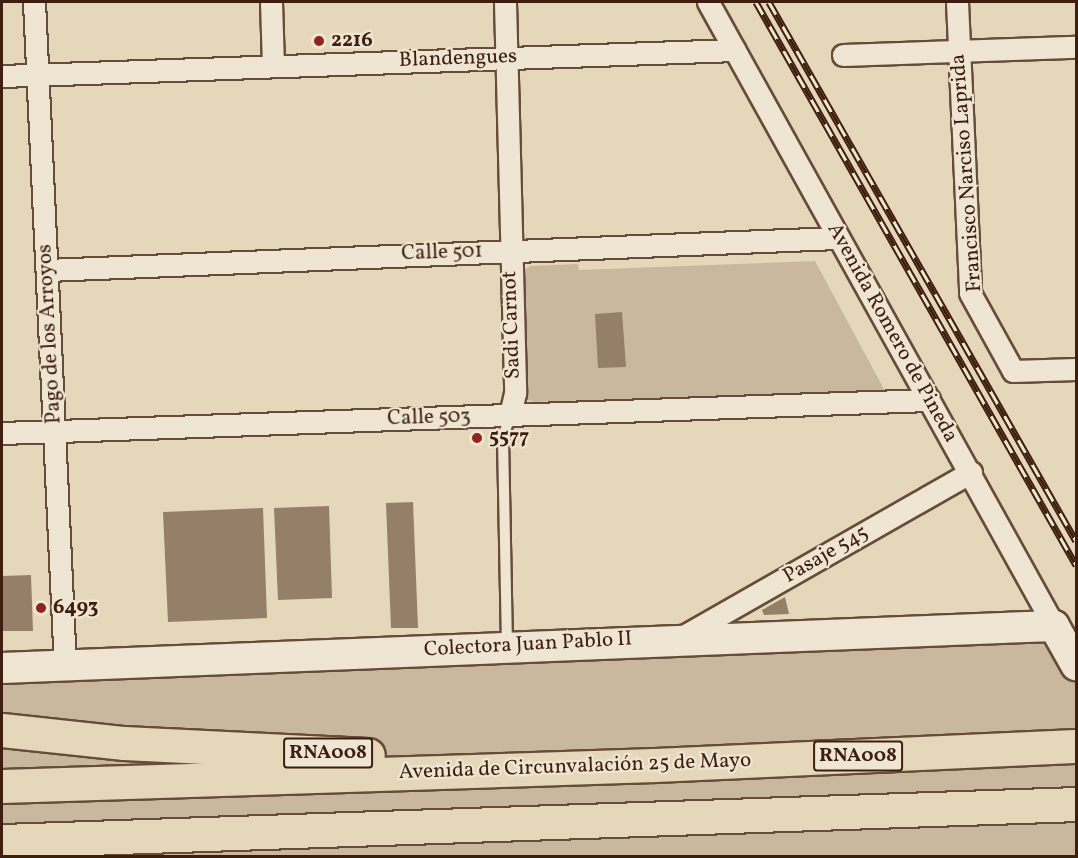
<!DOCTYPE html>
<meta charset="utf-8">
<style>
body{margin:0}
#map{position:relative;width:1078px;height:858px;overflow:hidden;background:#e5d8ba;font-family:Vollkorn,serif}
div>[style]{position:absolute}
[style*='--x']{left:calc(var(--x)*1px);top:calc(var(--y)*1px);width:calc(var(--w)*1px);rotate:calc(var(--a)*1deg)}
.green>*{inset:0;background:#c9b89d}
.building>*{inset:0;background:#957f68}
.roads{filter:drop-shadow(2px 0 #684c3a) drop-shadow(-2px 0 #684c3a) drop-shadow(0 2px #684c3a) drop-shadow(0 -2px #684c3a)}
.service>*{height:10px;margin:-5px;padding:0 5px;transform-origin:5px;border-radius:5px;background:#eee6d2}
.minor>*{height:21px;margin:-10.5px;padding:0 10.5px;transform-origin:10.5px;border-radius:10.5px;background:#eee6d2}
.secondary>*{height:30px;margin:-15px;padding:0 15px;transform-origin:15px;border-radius:15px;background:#eee6d2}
.motorway>*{height:33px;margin:-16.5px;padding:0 16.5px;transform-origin:16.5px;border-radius:16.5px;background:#e5d8ba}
.rail>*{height:7px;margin-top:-3.5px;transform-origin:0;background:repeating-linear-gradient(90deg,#eee6d2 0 14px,#3f1e0f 0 28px);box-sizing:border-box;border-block:2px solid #3f1e0f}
.dots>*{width:16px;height:16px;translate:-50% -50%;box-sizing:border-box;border:3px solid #eee6d2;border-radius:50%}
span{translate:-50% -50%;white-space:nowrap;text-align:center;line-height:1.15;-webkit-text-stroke:4.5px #eee6d2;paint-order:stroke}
.shield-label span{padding:2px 4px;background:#eee6d2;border:2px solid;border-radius:4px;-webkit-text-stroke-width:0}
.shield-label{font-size:20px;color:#3f1e0f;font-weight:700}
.poi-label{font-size:21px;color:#3f1e0f;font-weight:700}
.left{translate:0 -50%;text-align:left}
.street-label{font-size:21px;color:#3f1e0f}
.frame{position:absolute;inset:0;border:3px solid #3f1e0f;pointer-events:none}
</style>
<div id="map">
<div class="green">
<i style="clip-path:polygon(815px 261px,885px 391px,534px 402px,525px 399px,521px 272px,530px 266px,578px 264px,579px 270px)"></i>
<i style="clip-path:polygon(1054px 626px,1076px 665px,1076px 856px,2px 856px,2px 668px)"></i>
</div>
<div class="building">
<i style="clip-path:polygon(622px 312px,626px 367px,598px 368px,595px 314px)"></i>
<i style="clip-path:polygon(413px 502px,418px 628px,391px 628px,386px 503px)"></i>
<i style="clip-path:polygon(329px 506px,332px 598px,278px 600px,274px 508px)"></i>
<i style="clip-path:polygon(263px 508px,267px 618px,168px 622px,163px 512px)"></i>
<i style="clip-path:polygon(31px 575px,33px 631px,2px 631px,2px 576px)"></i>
<i style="clip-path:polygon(785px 597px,789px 614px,764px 615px,762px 610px)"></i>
</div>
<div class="roads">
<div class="service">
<i style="--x:507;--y:646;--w:208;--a:-91.1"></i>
<i style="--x:503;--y:438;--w:24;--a:-73"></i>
</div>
<div class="minor">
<i style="--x:34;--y:2;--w:665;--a:87.33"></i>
<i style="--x:271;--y:2;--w:64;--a:88.2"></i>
<i style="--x:505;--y:2;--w:391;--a:88.5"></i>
<i style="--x:515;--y:393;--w:23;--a:103"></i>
<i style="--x:708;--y:2;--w:714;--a:60.99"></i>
<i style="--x:957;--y:2;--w:291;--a:87.4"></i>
<i style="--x:970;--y:293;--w:89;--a:61.1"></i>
<i style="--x:1013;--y:371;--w:63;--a:-1.8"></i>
<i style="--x:843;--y:55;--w:233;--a:-2"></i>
<i style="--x:2;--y:76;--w:733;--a:-2.03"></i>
<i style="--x:47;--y:270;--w:792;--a:-2.32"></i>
<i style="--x:2;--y:433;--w:928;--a:-2.04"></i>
<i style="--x:680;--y:638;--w:335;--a:-29.7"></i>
</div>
<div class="secondary">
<i style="--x:2;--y:668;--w:1053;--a:-2.29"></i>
<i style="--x:1054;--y:626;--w:45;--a:60.6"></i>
</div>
<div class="motorway">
<i style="--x:2;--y:730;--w:123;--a:6.1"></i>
<i style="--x:124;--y:743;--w:244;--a:2.8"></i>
<i style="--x:2;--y:786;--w:653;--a:-1.84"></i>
<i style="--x:655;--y:765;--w:421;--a:-2.6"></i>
<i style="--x:2;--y:841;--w:1075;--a:-1.97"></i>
</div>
</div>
<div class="rail">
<i style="--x:756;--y:2;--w:648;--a:60.39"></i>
<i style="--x:769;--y:2;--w:620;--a:60.34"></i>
</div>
<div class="dots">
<i style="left:319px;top:41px;background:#8f2418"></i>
<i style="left:477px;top:438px;background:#8f2418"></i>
<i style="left:41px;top:608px;background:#8f2418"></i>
</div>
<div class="shield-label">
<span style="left:328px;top:753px">RNA008</span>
<span style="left:858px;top:756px">RNA008</span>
</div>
<div class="poi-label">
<span class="left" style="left:331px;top:41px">2216</span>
<span class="left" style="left:489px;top:438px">5577</span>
<span class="left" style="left:53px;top:608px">6493</span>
</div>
<div class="street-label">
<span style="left:458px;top:59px;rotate:-2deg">Blandengues</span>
<span style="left:967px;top:173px;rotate:-94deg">Francisco Narciso Laprida</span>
<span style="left:442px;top:253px;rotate:-2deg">Calle 501</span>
<span style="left:512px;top:325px;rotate:-92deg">Sadi Carnot</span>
<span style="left:892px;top:333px;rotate:61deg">Avenida Romero de Pineda</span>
<span style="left:50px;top:334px;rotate:-93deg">Pago de los Arroyos</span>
<span style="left:429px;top:418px;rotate:-2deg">Calle 503</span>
<span style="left:826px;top:555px;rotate:-30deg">Pasaje 545</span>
<span style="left:528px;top:645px;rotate:-3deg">Colectora Juan Pablo II</span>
<span style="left:575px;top:767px;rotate:-2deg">Avenida de Circunvalación 25 de Mayo</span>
</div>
<div class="frame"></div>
</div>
